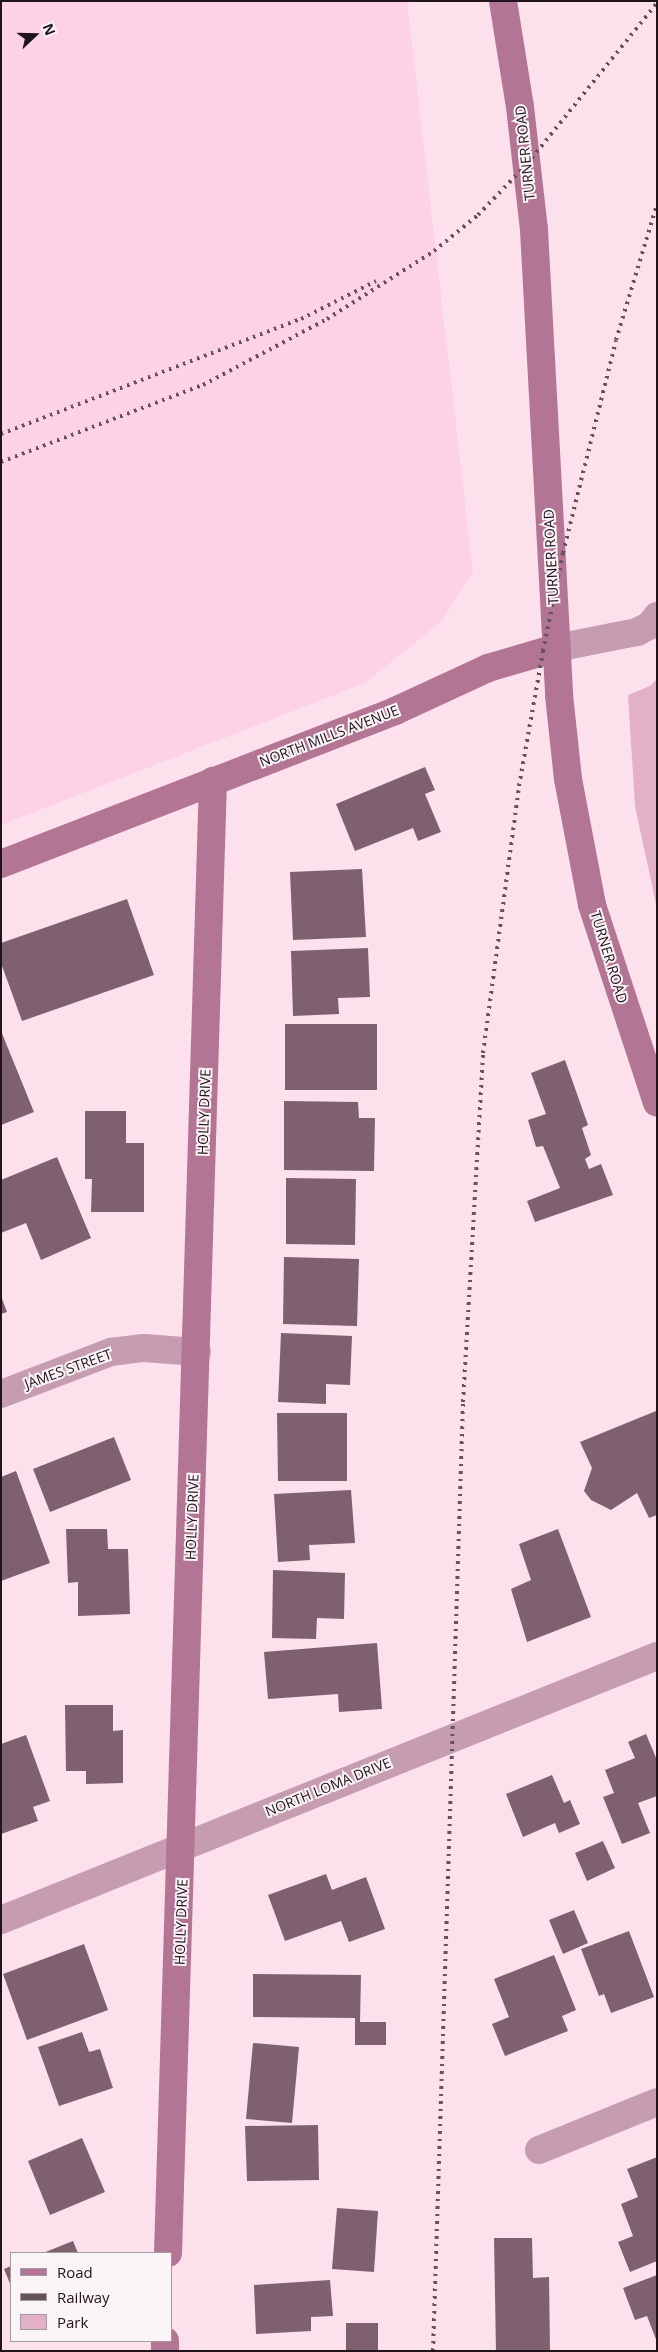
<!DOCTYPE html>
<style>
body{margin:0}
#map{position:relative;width:658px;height:2352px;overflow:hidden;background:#fce0ec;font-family:"Open Sans",sans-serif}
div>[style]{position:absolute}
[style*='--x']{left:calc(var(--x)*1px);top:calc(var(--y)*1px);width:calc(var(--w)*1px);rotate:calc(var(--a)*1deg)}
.built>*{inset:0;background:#fdd2e6}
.green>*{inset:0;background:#e2b1c8}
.building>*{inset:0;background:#7e606e}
.street>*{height:28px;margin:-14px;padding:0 14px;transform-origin:14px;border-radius:14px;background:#c69cb0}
.secondary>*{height:28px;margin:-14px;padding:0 14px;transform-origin:14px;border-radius:14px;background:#b37594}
.rail>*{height:4px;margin-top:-2px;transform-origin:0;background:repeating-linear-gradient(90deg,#64535b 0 2.5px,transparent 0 7.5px)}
span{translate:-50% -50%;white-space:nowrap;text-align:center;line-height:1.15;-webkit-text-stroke:4px #fbf4f7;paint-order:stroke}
.street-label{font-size:14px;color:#20141a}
.frame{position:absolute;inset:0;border:2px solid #20141a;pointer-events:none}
.legend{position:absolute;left:10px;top:2252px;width:162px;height:90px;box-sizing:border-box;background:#fbf4f7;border:1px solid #a39a9f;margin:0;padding:6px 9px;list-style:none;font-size:15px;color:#20141a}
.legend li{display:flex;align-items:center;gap:10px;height:25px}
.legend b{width:25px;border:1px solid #a39a9f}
.north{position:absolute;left:10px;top:10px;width:50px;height:50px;-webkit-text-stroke:4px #fbf4f7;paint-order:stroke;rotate:69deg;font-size:14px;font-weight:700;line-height:20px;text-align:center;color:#20141a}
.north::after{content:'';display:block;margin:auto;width:18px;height:22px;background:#20141a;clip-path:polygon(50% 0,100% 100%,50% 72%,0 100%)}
</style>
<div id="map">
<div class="built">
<i style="clip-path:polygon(1px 1px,407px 1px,473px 572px,442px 621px,365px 683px,1px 825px)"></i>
</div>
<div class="green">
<i style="clip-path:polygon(657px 679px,657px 909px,635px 806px,628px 695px,650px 686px)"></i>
</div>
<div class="building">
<i style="clip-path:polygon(425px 767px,435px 790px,425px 794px,441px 832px,418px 841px,413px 828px,355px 851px,336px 804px)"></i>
<i style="clip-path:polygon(362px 869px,366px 937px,293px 940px,290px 872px)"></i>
<i style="clip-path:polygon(127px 899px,154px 975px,22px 1021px,1px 963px,1px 943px)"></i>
<i style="clip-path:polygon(368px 948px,370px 997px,338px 998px,339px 1014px,293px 1016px,291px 951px)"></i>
<i style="clip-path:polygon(285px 1024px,377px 1024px,377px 1090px,285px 1090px)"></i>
<i style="clip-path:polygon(1px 1031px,34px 1112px,1px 1125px)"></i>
<i style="clip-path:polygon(565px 1060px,588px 1125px,582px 1128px,591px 1155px,585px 1159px,589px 1169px,601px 1164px,613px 1195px,535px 1222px,527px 1201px,560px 1188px,543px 1146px,536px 1147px,528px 1120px,546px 1114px,531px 1073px)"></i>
<i style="clip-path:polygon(284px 1101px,358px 1102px,359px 1118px,375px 1118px,374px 1171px,284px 1170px)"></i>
<i style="clip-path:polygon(85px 1111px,126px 1111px,126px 1143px,144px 1143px,144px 1212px,91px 1212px,92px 1179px,85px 1179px)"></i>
<i style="clip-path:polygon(57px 1157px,91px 1238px,41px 1260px,26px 1223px,1px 1233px,1px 1180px)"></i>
<i style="clip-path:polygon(286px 1178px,356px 1179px,355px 1245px,286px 1244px)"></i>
<i style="clip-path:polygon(284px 1257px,359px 1259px,357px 1326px,283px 1324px)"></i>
<i style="clip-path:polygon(1px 1296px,7px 1312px,1px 1314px)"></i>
<i style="clip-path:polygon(281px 1333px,352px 1336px,350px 1385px,326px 1384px,326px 1404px,278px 1402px)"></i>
<i style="clip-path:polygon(656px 1411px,657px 1515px,649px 1518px,637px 1493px,611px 1510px,591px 1500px,584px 1491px,592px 1468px,580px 1442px)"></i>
<i style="clip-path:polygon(277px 1413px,347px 1413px,347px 1481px,278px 1481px)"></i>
<i style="clip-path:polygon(114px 1437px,131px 1480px,50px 1512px,33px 1469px)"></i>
<i style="clip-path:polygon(16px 1471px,50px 1563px,1px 1581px,1px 1477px)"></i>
<i style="clip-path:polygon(351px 1490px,355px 1543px,309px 1545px,310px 1560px,278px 1562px,274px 1494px)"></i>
<i style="clip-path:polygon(66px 1529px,107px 1529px,108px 1549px,128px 1549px,130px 1614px,78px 1616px,78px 1582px,68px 1583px)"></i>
<i style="clip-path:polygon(558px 1529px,591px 1617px,527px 1642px,511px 1589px,531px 1580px,519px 1544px)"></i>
<i style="clip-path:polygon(273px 1570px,345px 1573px,344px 1619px,317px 1618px,316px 1639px,272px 1638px)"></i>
<i style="clip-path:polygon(377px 1643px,382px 1709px,339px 1712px,338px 1694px,268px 1699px,264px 1652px)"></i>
<i style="clip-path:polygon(65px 1705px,113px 1705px,113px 1731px,123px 1730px,123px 1783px,86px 1784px,86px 1771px,66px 1771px)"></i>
<i style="clip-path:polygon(646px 1734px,657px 1760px,657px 1796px,638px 1803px,650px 1833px,622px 1844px,603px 1797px,614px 1793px,605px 1770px,635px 1758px,628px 1742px)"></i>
<i style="clip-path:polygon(26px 1735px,50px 1801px,33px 1807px,38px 1821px,1px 1834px,1px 1744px)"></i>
<i style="clip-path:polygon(552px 1775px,564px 1803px,570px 1800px,580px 1824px,559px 1833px,555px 1823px,523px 1837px,506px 1794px)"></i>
<i style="clip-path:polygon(603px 1841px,615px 1868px,587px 1881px,575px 1853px)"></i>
<i style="clip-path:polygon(326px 1874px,332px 1890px,366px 1877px,385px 1929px,349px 1942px,341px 1921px,285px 1941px,268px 1895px)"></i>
<i style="clip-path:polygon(574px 1910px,588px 1943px,563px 1954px,549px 1920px)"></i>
<i style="clip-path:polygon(629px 1931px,654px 1997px,611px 2013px,604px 1994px,599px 1996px,581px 1949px)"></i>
<i style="clip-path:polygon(84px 1944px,108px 2010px,27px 2040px,3px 1974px)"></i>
<i style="clip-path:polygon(554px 1955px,576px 2010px,562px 2016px,568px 2031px,505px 2056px,492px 2024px,509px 2017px,494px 1979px)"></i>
<i style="clip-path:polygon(253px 1974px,361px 1975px,360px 2022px,386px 2022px,386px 2045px,355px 2045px,355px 2018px,253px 2017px)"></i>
<i style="clip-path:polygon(82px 2032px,89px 2052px,100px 2049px,113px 2088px,59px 2106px,38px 2047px)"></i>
<i style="clip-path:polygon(253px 2043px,299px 2047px,292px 2123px,246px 2119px)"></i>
<i style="clip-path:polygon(318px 2125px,319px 2180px,247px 2181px,245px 2126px)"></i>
<i style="clip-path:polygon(82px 2138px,105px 2192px,50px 2215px,28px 2161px)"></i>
<i style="clip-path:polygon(657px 2157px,657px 2261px,630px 2272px,618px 2242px,633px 2236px,621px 2204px,638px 2197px,627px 2169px)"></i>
<i style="clip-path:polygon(337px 2208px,378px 2211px,374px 2272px,332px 2269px)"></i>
<i style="clip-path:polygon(494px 2238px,532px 2238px,533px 2278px,549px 2277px,550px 2351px,496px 2351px)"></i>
<i style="clip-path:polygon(73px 2241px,78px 2253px,43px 2253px)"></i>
<i style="clip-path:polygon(11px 2266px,11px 2286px,4px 2269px)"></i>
<i style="clip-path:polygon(657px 2275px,657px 2342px,647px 2316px,635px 2320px,623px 2288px)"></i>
<i style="clip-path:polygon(330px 2280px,333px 2316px,311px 2317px,311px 2331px,256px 2334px,254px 2285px)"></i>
<i style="clip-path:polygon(346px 2323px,378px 2323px,378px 2351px,346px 2351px)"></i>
</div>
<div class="street">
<i style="--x:556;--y:648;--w:83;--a:-11.2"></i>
<i style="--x:637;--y:632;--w:13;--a:-27"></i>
<i style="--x:649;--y:626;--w:13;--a:-51"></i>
<i style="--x:1;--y:1394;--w:118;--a:-20.9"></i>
<i style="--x:111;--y:1352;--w:33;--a:-7"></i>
<i style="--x:144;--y:1348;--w:53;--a:4.3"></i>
<i style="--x:1;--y:1920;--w:707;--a:-21.92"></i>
<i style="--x:539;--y:2150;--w:127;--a:-22.1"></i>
</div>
<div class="secondary">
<i style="--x:503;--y:1;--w:107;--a:80.9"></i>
<i style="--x:520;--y:107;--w:124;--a:83.5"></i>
<i style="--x:534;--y:230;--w:466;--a:86.9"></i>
<i style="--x:559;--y:695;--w:84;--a:83.9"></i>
<i style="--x:568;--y:779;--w:128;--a:79.2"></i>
<i style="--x:592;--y:905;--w:208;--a:71.8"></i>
<i style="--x:1;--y:864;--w:423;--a:-21.2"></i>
<i style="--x:395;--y:711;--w:102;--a:-24.8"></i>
<i style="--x:488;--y:668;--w:71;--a:-16.4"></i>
<i style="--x:168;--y:2253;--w:1473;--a:-88.25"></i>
<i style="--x:165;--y:2351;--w:10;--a:-90"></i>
</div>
<div class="rail">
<i style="--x:1;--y:434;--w:321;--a:-21"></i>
<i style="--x:301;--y:319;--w:84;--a:-26.9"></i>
<i style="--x:1;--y:462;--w:216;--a:-20.9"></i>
<i style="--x:203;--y:385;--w:140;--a:-28"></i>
<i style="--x:327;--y:319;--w:127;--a:-32.4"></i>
<i style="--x:434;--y:251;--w:57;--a:-39.3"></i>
<i style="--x:478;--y:215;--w:71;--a:-46.1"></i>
<i style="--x:527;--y:164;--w:207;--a:-51.1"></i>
<i style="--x:433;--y:2351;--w:949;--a:-88.19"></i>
<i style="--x:463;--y:1402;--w:350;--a:-86.7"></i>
<i style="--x:483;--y:1053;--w:269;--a:-82.3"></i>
<i style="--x:519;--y:786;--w:137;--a:-79.9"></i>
<i style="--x:543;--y:651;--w:100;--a:-78.5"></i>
<i style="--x:563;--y:553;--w:219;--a:-76"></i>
<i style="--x:616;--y:340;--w:142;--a:-73.2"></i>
</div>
<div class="street-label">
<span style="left:525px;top:153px;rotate:-96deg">TURNER ROAD</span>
<span style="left:551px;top:557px;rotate:-93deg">TURNER ROAD</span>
<span style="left:329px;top:736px;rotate:-21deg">NORTH MILLS AVENUE</span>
<span style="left:609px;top:957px;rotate:73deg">TURNER ROAD</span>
<span style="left:204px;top:1112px;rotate:-88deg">HOLLY DRIVE</span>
<span style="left:68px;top:1369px;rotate:-20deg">JAMES STREET</span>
<span style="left:192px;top:1517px;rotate:-88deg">HOLLY DRIVE</span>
<span style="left:328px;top:1787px;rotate:-22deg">NORTH LOMA DRIVE</span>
<span style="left:181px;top:1922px;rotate:-88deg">HOLLY DRIVE</span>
</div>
<div class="frame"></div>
<ul class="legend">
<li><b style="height:6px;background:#b37594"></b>Road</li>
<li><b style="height:6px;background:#64535b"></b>Railway</li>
<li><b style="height:14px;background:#e2b1c8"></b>Park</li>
</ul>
<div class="north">N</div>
</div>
